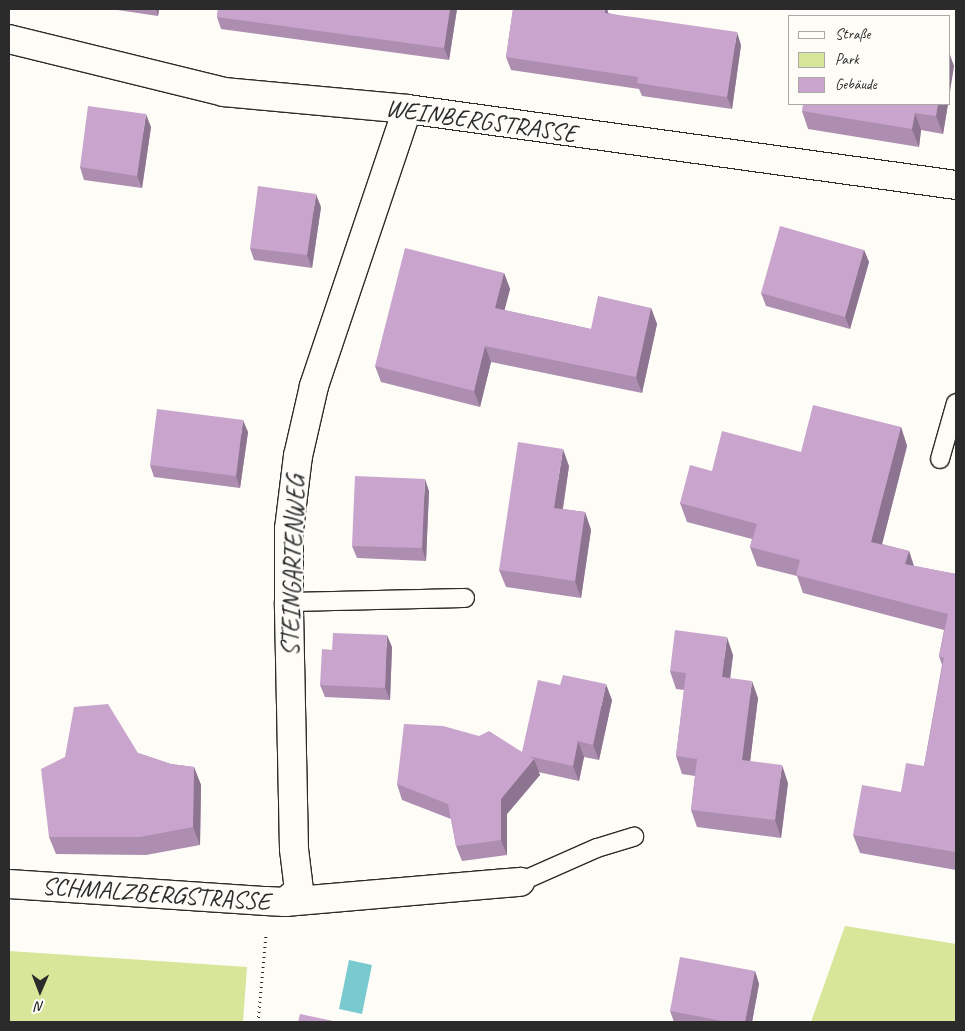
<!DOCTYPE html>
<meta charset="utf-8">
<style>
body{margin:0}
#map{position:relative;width:965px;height:1031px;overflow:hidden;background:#fdfcf7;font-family:Caveat,sans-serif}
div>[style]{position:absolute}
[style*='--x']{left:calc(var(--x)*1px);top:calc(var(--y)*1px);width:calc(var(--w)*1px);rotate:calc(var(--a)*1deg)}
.green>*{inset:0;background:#d8e699}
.water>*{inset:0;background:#79cacf}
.path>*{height:3px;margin-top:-1.5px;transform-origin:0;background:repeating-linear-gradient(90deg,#2b2b2b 0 1px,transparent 0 5px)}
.roads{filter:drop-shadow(1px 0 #2b2b2b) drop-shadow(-1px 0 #2b2b2b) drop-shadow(0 1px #2b2b2b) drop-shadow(0 -1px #2b2b2b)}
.lane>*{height:18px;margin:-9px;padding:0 9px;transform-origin:9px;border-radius:9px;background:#fdfcf7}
.street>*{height:28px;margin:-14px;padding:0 14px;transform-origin:14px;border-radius:14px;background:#fdfcf7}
.wall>*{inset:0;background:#ad8eb1}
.shaded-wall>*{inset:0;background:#8d7490}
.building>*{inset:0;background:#c9a5ce}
span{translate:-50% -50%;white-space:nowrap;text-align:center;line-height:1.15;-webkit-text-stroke:5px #fdfcf7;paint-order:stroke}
.street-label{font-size:25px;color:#2b2b2b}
.frame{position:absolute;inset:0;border:10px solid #2b2b2b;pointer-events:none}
.legend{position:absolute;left:788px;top:15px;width:162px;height:90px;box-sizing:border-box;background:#fdfcf7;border:1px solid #a9a8a5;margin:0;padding:6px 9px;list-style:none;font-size:15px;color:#2b2b2b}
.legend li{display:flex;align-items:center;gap:10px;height:25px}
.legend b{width:25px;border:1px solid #a9a8a5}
.north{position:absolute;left:15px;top:966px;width:50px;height:50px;-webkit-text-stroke:4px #fdfcf7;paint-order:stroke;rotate:181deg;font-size:14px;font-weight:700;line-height:20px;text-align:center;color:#2b2b2b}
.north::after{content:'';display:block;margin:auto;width:18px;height:22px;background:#2b2b2b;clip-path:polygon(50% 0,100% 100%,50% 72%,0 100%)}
</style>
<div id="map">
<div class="green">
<i style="clip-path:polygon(845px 926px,956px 944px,956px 1022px,811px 1022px)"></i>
<i style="clip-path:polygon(9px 951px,247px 967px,243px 1022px,9px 1022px)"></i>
</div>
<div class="water">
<i style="clip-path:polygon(349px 960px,372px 965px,362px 1014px,339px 1009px)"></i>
</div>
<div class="path">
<i style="--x:258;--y:1022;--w:88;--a:-84.8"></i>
</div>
<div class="roads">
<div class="lane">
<i style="--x:940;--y:459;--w:58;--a:-74.1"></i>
<i style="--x:289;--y:602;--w:176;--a:-1.3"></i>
<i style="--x:520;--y:882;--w:84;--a:-23.8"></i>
<i style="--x:597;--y:848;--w:39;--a:-17"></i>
</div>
<div class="street">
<i style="--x:9;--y:39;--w:221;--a:13.8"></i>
<i style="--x:224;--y:92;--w:184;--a:5.3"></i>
<i style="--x:407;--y:109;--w:554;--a:7.88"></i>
<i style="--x:9;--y:884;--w:258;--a:3.8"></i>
<i style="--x:266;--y:901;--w:19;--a:3"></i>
<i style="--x:285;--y:902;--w:18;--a:-41"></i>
<i style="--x:299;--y:890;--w:41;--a:-97"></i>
<i style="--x:294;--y:849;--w:247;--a:-91.2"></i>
<i style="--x:289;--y:602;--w:73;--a:-90"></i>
<i style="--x:289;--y:529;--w:74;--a:-83"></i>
<i style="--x:298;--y:456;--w:72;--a:-77.1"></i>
<i style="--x:314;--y:386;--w:292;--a:-71.4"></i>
<i style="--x:285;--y:902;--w:236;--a:-4.9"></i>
</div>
</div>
<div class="wall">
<i style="clip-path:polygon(111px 9px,159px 9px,158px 16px)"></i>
<i style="clip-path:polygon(218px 9px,457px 9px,449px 60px,221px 29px,217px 17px)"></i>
<i style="clip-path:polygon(513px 9px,607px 9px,608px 13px,741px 45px,732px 109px,642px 96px,639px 89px,511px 70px,506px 57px)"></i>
<i style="clip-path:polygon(948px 104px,943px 134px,921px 130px,919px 147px,808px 129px,802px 111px)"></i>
<i style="clip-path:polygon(151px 127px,142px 188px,84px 180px,80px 167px)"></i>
<i style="clip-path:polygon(321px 207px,312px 268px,254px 260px,250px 248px)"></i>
<i style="clip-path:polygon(864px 250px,869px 262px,850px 329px,766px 306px,761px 293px)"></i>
<i style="clip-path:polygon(504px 273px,510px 289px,504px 310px,591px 329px,651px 308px,657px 324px,642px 393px,491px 362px,480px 407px,381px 382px,375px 366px)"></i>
<i style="clip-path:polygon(901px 427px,907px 446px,882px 544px,909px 551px,914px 566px,956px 574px,956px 870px,860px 853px,853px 835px,901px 792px,924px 766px,942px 665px,939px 656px,944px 630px,803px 593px,797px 576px,757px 566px,750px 547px,752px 539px,687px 522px,680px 503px,712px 471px,801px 452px)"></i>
<i style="clip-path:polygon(248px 432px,240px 488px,154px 477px,150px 465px)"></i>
<i style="clip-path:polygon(569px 466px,563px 509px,585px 512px,591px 530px,581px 598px,506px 587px,499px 570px)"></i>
<i style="clip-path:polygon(429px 491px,426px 561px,357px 558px,352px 546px)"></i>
<i style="clip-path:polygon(392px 647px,390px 700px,325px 697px,320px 685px,332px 650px)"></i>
<i style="clip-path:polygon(733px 655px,730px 678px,758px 698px,750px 761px,788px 783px,781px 838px,697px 827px,691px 810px,695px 776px,682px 774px,676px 756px,684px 690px,676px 689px,670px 671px)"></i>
<i style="clip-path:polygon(612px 700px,599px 760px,584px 757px,579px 781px,538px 772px,540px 775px,507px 814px,507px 855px,462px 861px,456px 846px,451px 819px,402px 800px,397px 784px,522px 752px)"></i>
<i style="clip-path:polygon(138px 753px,171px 764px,194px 767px,201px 785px,200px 845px,146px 855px,56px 854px,49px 837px)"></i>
<i style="clip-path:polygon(755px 971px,759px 984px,752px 1022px,674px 1022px,670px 1011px)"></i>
</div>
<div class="shaded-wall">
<i style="clip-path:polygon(156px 9px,159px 9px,158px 16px)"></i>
<i style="clip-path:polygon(450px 9px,457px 9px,449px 60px,444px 48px)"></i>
<i style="clip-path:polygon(605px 9px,607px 9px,610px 18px,605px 13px)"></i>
<i style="clip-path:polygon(737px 32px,741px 45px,732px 109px,727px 97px)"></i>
<i style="clip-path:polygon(949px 52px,954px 66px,949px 98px)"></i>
<i style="clip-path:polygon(938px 104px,948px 104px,943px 134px,936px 116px)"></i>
<i style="clip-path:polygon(915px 113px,921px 130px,919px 147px,912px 129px)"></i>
<i style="clip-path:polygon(146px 114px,151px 127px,142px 188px,137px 176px)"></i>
<i style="clip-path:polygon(316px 194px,321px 207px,312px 268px,307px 255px)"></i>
<i style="clip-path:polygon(864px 250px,869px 262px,850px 329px,845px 317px)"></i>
<i style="clip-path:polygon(504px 273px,510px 289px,501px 324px,495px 308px)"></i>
<i style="clip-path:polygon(651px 308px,657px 324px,642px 393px,636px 377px)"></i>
<i style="clip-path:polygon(485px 346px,491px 362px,480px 407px,474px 391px)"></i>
<i style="clip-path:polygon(243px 420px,248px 432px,240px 488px,236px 476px)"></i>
<i style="clip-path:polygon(901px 427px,907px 446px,878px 560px,871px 542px)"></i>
<i style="clip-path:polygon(563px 449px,569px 466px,560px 526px,554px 508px)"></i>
<i style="clip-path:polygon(425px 479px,429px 491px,426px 561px,422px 548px)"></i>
<i style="clip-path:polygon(585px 512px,591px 530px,581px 598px,575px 581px)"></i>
<i style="clip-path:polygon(909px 551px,915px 570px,905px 564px)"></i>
<i style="clip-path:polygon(387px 635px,392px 647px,390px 700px,385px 688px)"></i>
<i style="clip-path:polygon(727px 637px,733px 655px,728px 695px,722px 677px)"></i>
<i style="clip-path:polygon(752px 681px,758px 698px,748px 778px,742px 760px)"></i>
<i style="clip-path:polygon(606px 684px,612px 700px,599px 760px,593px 745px)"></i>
<i style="clip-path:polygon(578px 741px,584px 757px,579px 781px,573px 766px)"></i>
<i style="clip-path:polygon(534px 759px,540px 775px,507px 814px,507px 855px,501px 840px,501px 799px)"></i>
<i style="clip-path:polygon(782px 765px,788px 783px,781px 838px,775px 820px)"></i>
<i style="clip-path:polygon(194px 767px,201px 785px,200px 845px,193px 827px)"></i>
<i style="clip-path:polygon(755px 971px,759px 984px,752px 1022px,745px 1022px)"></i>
</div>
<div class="building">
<i style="clip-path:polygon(218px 9px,450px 9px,444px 48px,217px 17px)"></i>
<i style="clip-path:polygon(513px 9px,605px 9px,605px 13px,737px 32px,727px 97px,637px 83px,638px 77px,506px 57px)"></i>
<i style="clip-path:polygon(803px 104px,938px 104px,936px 116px,915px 113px,912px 129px,802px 111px)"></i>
<i style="clip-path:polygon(88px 106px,146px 114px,137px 176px,80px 167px)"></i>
<i style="clip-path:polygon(258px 186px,316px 194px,307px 255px,250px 248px)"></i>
<i style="clip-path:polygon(780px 226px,864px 250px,845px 317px,761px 293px)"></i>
<i style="clip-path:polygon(405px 248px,504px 273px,495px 308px,591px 329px,598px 296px,651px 308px,636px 377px,485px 346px,474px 391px,375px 366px)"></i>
<i style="clip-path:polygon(813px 405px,901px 427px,871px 542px,909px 551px,905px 564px,956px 574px,956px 852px,853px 835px,862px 785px,901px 792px,906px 763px,924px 766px,944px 658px,939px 656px,948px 614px,796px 575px,800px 560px,750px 547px,757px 524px,680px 503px,690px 465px,712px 471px,722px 431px,801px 452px)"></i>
<i style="clip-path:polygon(157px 409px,243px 420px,236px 476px,150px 465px)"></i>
<i style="clip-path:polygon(518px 442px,563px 449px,554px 508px,585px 512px,575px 581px,499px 570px)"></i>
<i style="clip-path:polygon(355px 476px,425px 479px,422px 548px,352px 546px)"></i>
<i style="clip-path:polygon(675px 630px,727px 637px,722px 677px,752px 681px,742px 760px,782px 765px,775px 820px,691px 810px,697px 759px,676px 756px,686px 673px,670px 671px)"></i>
<i style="clip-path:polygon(333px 633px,387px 635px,385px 688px,320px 685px,322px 649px,332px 650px)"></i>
<i style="clip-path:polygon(563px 675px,606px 684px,593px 745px,578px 741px,573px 766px,528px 756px,534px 759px,501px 799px,501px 840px,456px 846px,448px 804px,397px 784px,404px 724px,443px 726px,479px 736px,489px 731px,522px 752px,538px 680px,560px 685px)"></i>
<i style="clip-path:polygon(108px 704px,138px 753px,171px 764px,194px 767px,193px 827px,140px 837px,49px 837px,41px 769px,65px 757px,74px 707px)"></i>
<i style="clip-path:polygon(680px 957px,755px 971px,745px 1022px,728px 1022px,670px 1011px)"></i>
<i style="clip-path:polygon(300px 1014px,338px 1022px,298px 1022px)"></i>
</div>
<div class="street-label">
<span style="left:481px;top:121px;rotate:8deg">WEINBERGSTRASSE</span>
<span style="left:293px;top:566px;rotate:-88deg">STEINGARTENWEG</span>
<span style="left:156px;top:894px;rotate:4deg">SCHMALZBERGSTRASSE</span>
</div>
<div class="frame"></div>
<ul class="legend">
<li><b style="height:6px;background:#fdfcf7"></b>Straße</li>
<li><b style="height:14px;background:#d8e699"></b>Park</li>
<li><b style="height:14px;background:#c9a5ce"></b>Gebäude</li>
</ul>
<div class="north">N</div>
</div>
